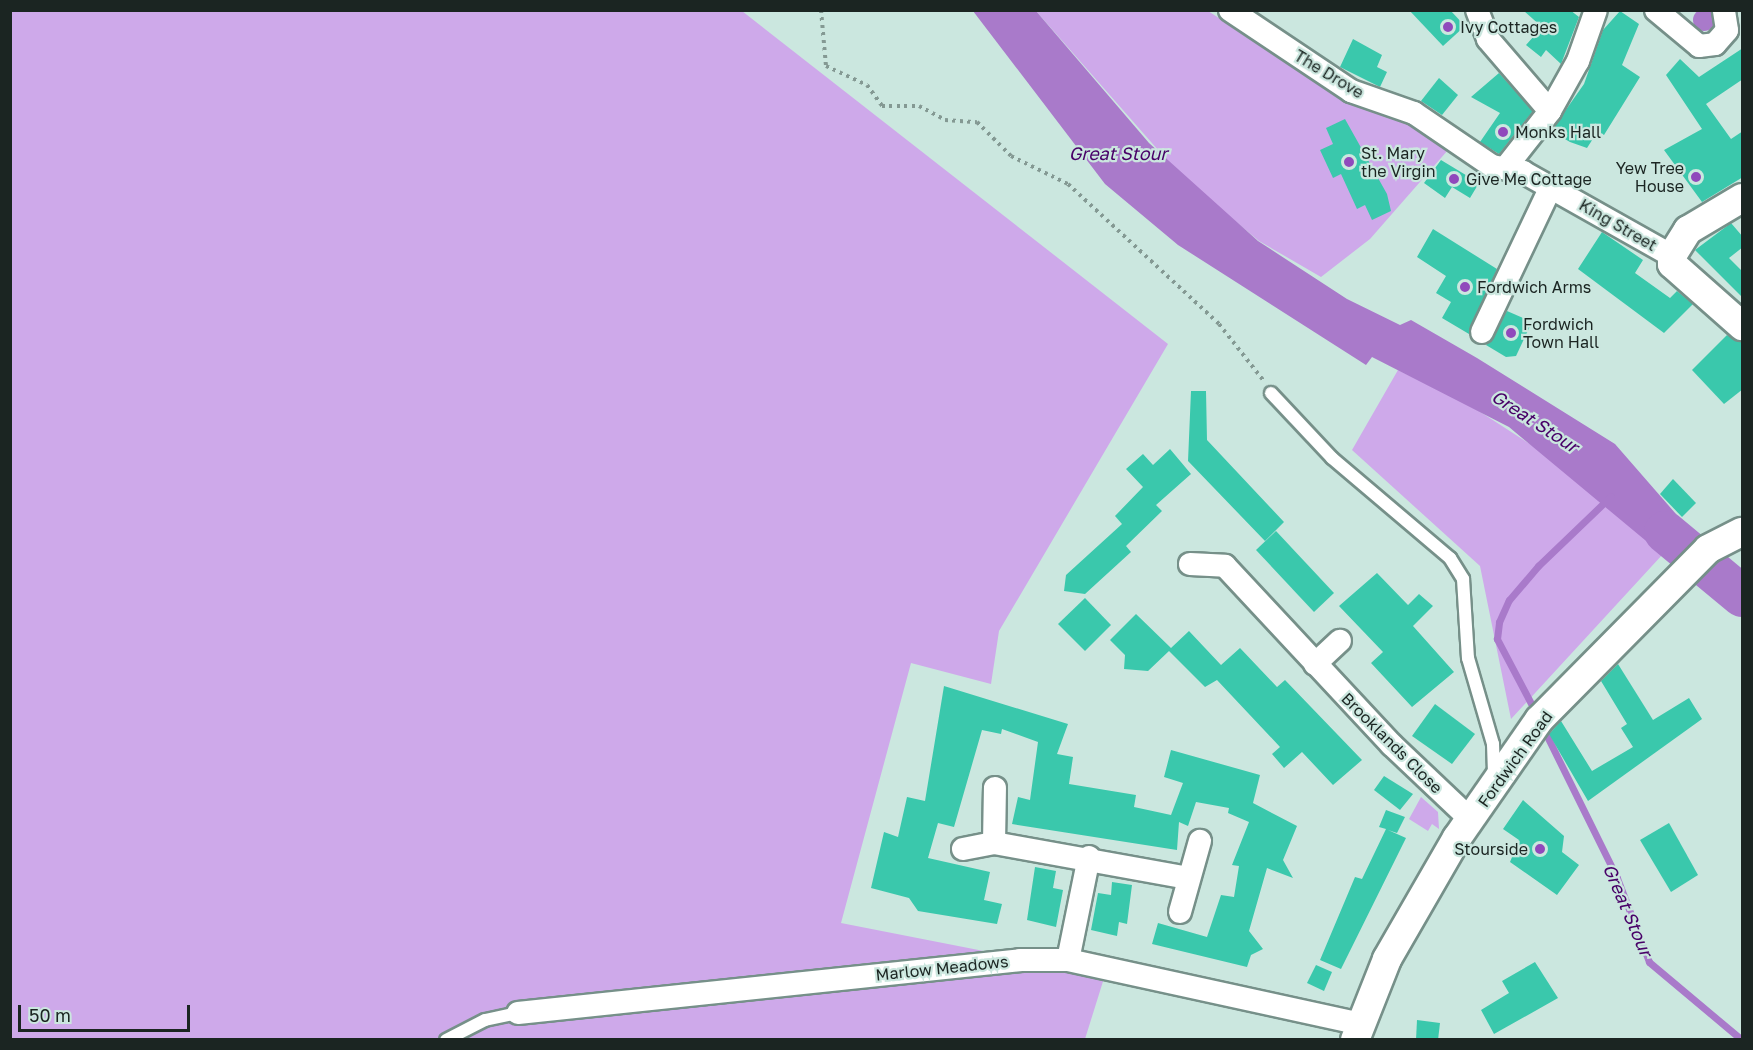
<!DOCTYPE html>
<style>
body{margin:0}
#map{position:relative;width:1753px;height:1050px;overflow:hidden;background:#cbe7df;font-family:"Golos Text",sans-serif}
div>[style]{position:absolute}
[style*='--x']{left:calc(var(--x)*1px);top:calc(var(--y)*1px);width:calc(var(--w)*1px);rotate:calc(var(--a)*1deg)}
.green>*{inset:0;background:#cea9ea}
.water>*{inset:0;background:#a97aca}
.round{border-radius:50%}
.stream>*{height:7px;margin:-3.5px;padding:0 3.5px;transform-origin:3.5px;border-radius:3.5px;background:#a97aca}
.river>*{height:42px;margin:-21px;padding:0 21px;transform-origin:21px;border-radius:21px;background:#a97aca}
.building>*{inset:0;background:#3ac8ac}
.path>*{height:4px;margin-top:-2px;transform-origin:0;background:repeating-linear-gradient(90deg,#849993 0 3px,transparent 0 7.5px)}
.roads{filter:drop-shadow(2px 0 #769089) drop-shadow(-2px 0 #769089) drop-shadow(0 2px #769089) drop-shadow(0 -2px #769089)}
.service>*{height:12px;margin:-6px;padding:0 6px;transform-origin:6px;border-radius:6px;background:#fff}
.minor>*{height:22px;margin:-11px;padding:0 11px;transform-origin:11px;border-radius:11px;background:#fff}
.tertiary>*{height:28px;margin:-14px;padding:0 14px;transform-origin:14px;border-radius:14px;background:#fff}
.dots>*{width:16px;height:16px;translate:-50% -50%;box-sizing:border-box;border:3px solid #cbe7df;border-radius:50%}
span{translate:-50% -50%;white-space:nowrap;text-align:center;line-height:1.15;-webkit-text-stroke:4.5px #cbe7df;paint-order:stroke}
.poi-label{font-size:16px;color:#1b2522}
.left{translate:0 -50%;text-align:left}
.right{translate:-100% -50%;text-align:right}
.street-label{font-size:16px;color:#1b2522}
.water-label{font-size:18px;color:#480168;font-style:italic}
.frame{position:absolute;inset:0;border:12px solid #1b2522;pointer-events:none}
.scale{position:absolute;left:18px;top:1005px;width:172px;height:27px;box-sizing:border-box;border:3px solid #1b2522;border-top:0;padding-left:8px;font-size:18px;line-height:21px;white-space:nowrap;color:#1b2522;-webkit-text-stroke:4px #cbe7df;paint-order:stroke}
</style>
<div id="map">
<div class="green">
<i style="clip-path:polygon(10px 11px,742px 11px,1168px 344px,999px 631px,991px 684px,911px 663px,841px 923px,1105px 975px,1085px 1039px,11px 1039px)"></i>
<i style="clip-path:polygon(1036px 11px,1208px 11px,1287px 62px,1411px 120px,1448px 150px,1370px 239px,1321px 277px,1259px 241px,1180px 175px)"></i>
<i style="clip-path:polygon(1398px 370px,1468px 404px,1550px 457px,1663px 554px,1511px 719px,1480px 566px,1352px 450px)"></i>
<i style="clip-path:polygon(1421px 797px,1438px 812px,1439px 829px,1432px 824px,1428px 831px,1409px 819px)"></i>
</div>
<div class="water">
<i class="round" style="left:1693px;top:9px;width:22px;height:22px"></i>
<i style="clip-path:polygon(973px 11px,1036px 11px,1149px 143px,1258px 241px,1347px 299px,1400px 325px,1411px 320px,1477px 358px,1615px 444px,1696px 537px,1700px 552px,1675px 565px,1509px 427px,1372px 357px,1366px 365px,1178px 245px,1105px 184px)"></i>
</div>
<div class="stream">
<i style="--x:1536;--y:713;--w:84;--a:-117.8"></i>
<i style="--x:1497;--y:639;--w:17;--a:-83"></i>
<i style="--x:1499;--y:622;--w:24;--a:-66"></i>
<i style="--x:1509;--y:600;--w:45;--a:-49.5"></i>
<i style="--x:1538;--y:566;--w:101;--a:-43.8"></i>
<i style="--x:1543;--y:728;--w:167;--a:63.7"></i>
<i style="--x:1617;--y:878;--w:90;--a:69.1"></i>
<i style="--x:1649;--y:962;--w:121;--a:40"></i>
</div>
<div class="river">
<i style="--x:1665;--y:532;--w:100;--a:39.7"></i>
</div>
<div class="building">
<i style="clip-path:polygon(1409px 10px,1450px 10px,1465px 26px,1443px 46px)"></i>
<i style="clip-path:polygon(1523px 10px,1570px 10px,1579px 17px,1561px 64px,1546px 50px,1541px 57px,1526px 45px,1542px 27px)"></i>
<i style="clip-path:polygon(1620px 11px,1639px 24px,1622px 65px,1640px 77px,1604px 135px,1598px 131px,1587px 148px,1570px 142px,1551px 131px,1584px 84px,1603px 30px)"></i>
<i style="clip-path:polygon(1353px 39px,1382px 55px,1377px 67px,1387px 72px,1380px 87px,1340px 67px)"></i>
<i style="clip-path:polygon(1743px 48px,1743px 79px,1706px 104px,1731px 139px,1743px 131px,1743px 177px,1702px 202px,1664px 150px,1702px 129px,1666px 75px,1680px 59px,1699px 77px)"></i>
<i style="clip-path:polygon(1499px 73px,1533px 111px,1499px 154px,1480px 142px,1500px 113px,1471px 97px)"></i>
<i style="clip-path:polygon(1439px 78px,1458px 95px,1442px 115px,1421px 101px)"></i>
<i style="clip-path:polygon(1345px 119px,1387px 194px,1391px 211px,1372px 220px,1365px 205px,1357px 209px,1341px 174px,1333px 178px,1320px 150px,1333px 144px,1326px 128px)"></i>
<i style="clip-path:polygon(1441px 160px,1479px 183px,1470px 198px,1452px 187px,1445px 198px,1424px 183px)"></i>
<i style="clip-path:polygon(1731px 223px,1743px 237px,1743px 247px,1729px 258px,1743px 272px,1743px 298px,1695px 250px)"></i>
<i style="clip-path:polygon(1433px 229px,1497px 269px,1469px 334px,1442px 318px,1451px 302px,1436px 293px,1446px 276px,1417px 257px)"></i>
<i style="clip-path:polygon(1602px 232px,1643px 260px,1635px 273px,1670px 298px,1677px 291px,1693px 304px,1664px 333px,1578px 269px)"></i>
<i style="clip-path:polygon(1507px 311px,1532px 322px,1516px 356px,1506px 357px,1486px 345px)"></i>
<i style="clip-path:polygon(1727px 335px,1743px 342px,1743px 389px,1724px 404px,1692px 370px)"></i>
<i style="clip-path:polygon(1191px 391px,1206px 391px,1207px 440px,1284px 522px,1265px 541px,1188px 461px)"></i>
<i style="clip-path:polygon(1170px 449px,1191px 474px,1156px 505px,1162px 511px,1126px 546px,1131px 552px,1085px 594px,1064px 591px,1066px 575px,1122px 524px,1115px 516px,1143px 487px,1126px 469px,1143px 454px,1153px 465px)"></i>
<i style="clip-path:polygon(1673px 479px,1696px 503px,1682px 517px,1660px 494px)"></i>
<i style="clip-path:polygon(1276px 531px,1334px 593px,1314px 612px,1256px 550px)"></i>
<i style="clip-path:polygon(1377px 573px,1408px 605px,1419px 594px,1433px 606px,1413px 626px,1454px 672px,1412px 707px,1371px 663px,1383px 652px,1339px 606px)"></i>
<i style="clip-path:polygon(1085px 598px,1111px 625px,1085px 651px,1058px 624px)"></i>
<i style="clip-path:polygon(1136px 614px,1171px 648px,1189px 631px,1221px 665px,1240px 648px,1277px 687px,1285px 680px,1362px 760px,1333px 785px,1302px 752px,1284px 768px,1272px 754px,1280px 747px,1217px 680px,1205px 687px,1169px 651px,1148px 671px,1124px 669px,1125px 655px,1110px 640px)"></i>
<i style="clip-path:polygon(1618px 664px,1653px 720px,1689px 698px,1702px 719px,1588px 801px,1549px 734px,1561px 721px,1592px 771px,1633px 747px,1621px 728px,1627px 724px,1601px 681px)"></i>
<i style="clip-path:polygon(944px 686px,1068px 724px,1057px 754px,1073px 757px,1069px 784px,1136px 795px,1134px 807px,1171px 815px,1183px 783px,1164px 777px,1171px 750px,1260px 775px,1253px 803px,1297px 826px,1283px 860px,1293px 878px,1267px 868px,1249px 931px,1263px 949px,1251px 955px,1247px 967px,1152px 944px,1158px 923px,1207px 937px,1221px 895px,1234px 897px,1239px 866px,1232px 865px,1249px 822px,1228px 813px,1229px 808px,1196px 802px,1188px 826px,1179px 822px,1177px 850px,1012px 824px,1018px 797px,1030px 800px,1038px 742px,1002px 729px,1001px 734px,982px 730px,954px 827px,938px 823px,928px 858px,990px 872px,984px 900px,1002px 904px,997px 924px,918px 911px,909px 898px,871px 888px,884px 832px,898px 837px,907px 797px,925px 801px)"></i>
<i style="clip-path:polygon(1435px 704px,1475px 734px,1452px 764px,1412px 736px)"></i>
<i style="clip-path:polygon(1384px 776px,1413px 794px,1400px 810px,1374px 790px)"></i>
<i style="clip-path:polygon(1523px 800px,1564px 836px,1562px 852px,1579px 865px,1557px 895px,1510px 862px,1519px 840px,1503px 829px)"></i>
<i style="clip-path:polygon(1386px 810px,1405px 817px,1397px 833px,1388px 830px,1406px 838px,1341px 969px,1320px 960px,1355px 877px,1362px 879px,1386px 829px,1379px 827px)"></i>
<i style="clip-path:polygon(1669px 823px,1698px 875px,1671px 892px,1640px 840px)"></i>
<i style="clip-path:polygon(1035px 867px,1056px 871px,1053px 888px,1063px 890px,1056px 927px,1027px 920px)"></i>
<i style="clip-path:polygon(1112px 882px,1132px 885px,1127px 924px,1119px 922px,1117px 936px,1091px 930px,1098px 893px,1111px 895px)"></i>
<i style="clip-path:polygon(1535px 962px,1558px 998px,1494px 1034px,1481px 1010px,1509px 993px,1502px 981px)"></i>
<i style="clip-path:polygon(1316px 965px,1332px 972px,1324px 991px,1307px 983px)"></i>
<i style="clip-path:polygon(1417px 1020px,1440px 1023px,1438px 1040px,1416px 1040px)"></i>
</div>
<div class="path">
<i style="--x:821;--y:10;--w:56;--a:84.9"></i>
<i style="--x:826;--y:66;--w:45;--a:24.9"></i>
<i style="--x:867;--y:85;--w:26;--a:54"></i>
<i style="--x:882;--y:106;--w:37;--a:0"></i>
<i style="--x:919;--y:106;--w:30;--a:28"></i>
<i style="--x:945;--y:120;--w:32;--a:4"></i>
<i style="--x:977;--y:122;--w:48;--a:45"></i>
<i style="--x:1011;--y:156;--w:64;--a:26.2"></i>
<i style="--x:1068;--y:184;--w:206;--a:42.8"></i>
<i style="--x:1219;--y:324;--w:71;--a:51.8"></i>
</div>
<div class="roads">
<div class="service">
<i style="--x:1271;--y:393;--w:89;--a:46.8"></i>
<i style="--x:1332;--y:458;--w:155;--a:40.3"></i>
<i style="--x:1450;--y:558;--w:25;--a:58"></i>
<i style="--x:1463;--y:579;--w:79;--a:86.4"></i>
<i style="--x:1468;--y:658;--w:90;--a:73.8"></i>
<i style="--x:1493;--y:744;--w:32;--a:88"></i>
<i style="--x:446;--y:1040;--w:44;--a:-27.1"></i>
<i style="--x:485;--y:1020;--w:34;--a:-12"></i>
</div>
<div class="minor">
<i style="--x:1230;--y:10;--w:146;--a:33.8"></i>
<i style="--x:1351;--y:91;--w:67;--a:19.2"></i>
<i style="--x:1414;--y:113;--w:94;--a:34.2"></i>
<i style="--x:1492;--y:166;--w:32;--a:11"></i>
<i style="--x:1523;--y:172;--w:171;--a:29.4"></i>
<i style="--x:1477;--y:10;--w:31;--a:69"></i>
<i style="--x:1488;--y:39;--w:95;--a:49.3"></i>
<i style="--x:1656;--y:10;--w:56;--a:39.9"></i>
<i style="--x:1699;--y:46;--w:16;--a:-7"></i>
<i style="--x:1715;--y:44;--w:18;--a:-49"></i>
<i style="--x:1727;--y:30;--w:20;--a:-99"></i>
<i style="--x:1506;--y:167;--w:71;--a:-51.8"></i>
<i style="--x:1550;--y:111;--w:57;--a:-60.8"></i>
<i style="--x:1578;--y:61;--w:54;--a:-70.6"></i>
<i style="--x:1482;--y:332;--w:161;--a:-64.6"></i>
<i style="--x:1190;--y:564;--w:35;--a:3"></i>
<i style="--x:1225;--y:566;--w:245;--a:47"></i>
<i style="--x:1392;--y:745;--w:109;--a:43.5"></i>
<i style="--x:1315;--y:664;--w:34;--a:-43"></i>
<i style="--x:994;--y:843;--w:55;--a:-89"></i>
<i style="--x:963;--y:849;--w:32;--a:-11"></i>
<i style="--x:994;--y:843;--w:198;--a:10.2"></i>
<i style="--x:1180;--y:912;--w:74;--a:-74.3"></i>
<i style="--x:1068;--y:960;--w:105;--a:-78.5"></i>
<i style="--x:518;--y:1013;--w:506;--a:-6.01"></i>
<i style="--x:1021;--y:960;--w:47;--a:0"></i>
<i style="--x:1068;--y:960;--w:300;--a:12.3"></i>
</div>
<div class="tertiary">
<i style="--x:1742;--y:198;--w:63;--a:149.3"></i>
<i style="--x:1688;--y:230;--w:31;--a:122"></i>
<i style="--x:1672;--y:256;--w:8;--a:90"></i>
<i style="--x:1672;--y:264;--w:94;--a:41.5"></i>
<i style="--x:1355;--y:1040;--w:87;--a:-68.4"></i>
<i style="--x:1387;--y:959;--w:140;--a:-60"></i>
<i style="--x:1457;--y:838;--w:144;--a:-55.2"></i>
<i style="--x:1539;--y:720;--w:240;--a:-45.3"></i>
<i style="--x:1708;--y:549;--w:38;--a:-27"></i>
</div>
</div>
<div class="dots">
<i style="left:1448px;top:27px;background:#9049bc"></i>
<i style="left:1503px;top:132px;background:#9049bc"></i>
<i style="left:1349px;top:162px;background:#9049bc"></i>
<i style="left:1696px;top:177px;background:#9049bc"></i>
<i style="left:1454px;top:179px;background:#9049bc"></i>
<i style="left:1465px;top:287px;background:#9049bc"></i>
<i style="left:1511px;top:333px;background:#9049bc"></i>
<i style="left:1540px;top:849px;background:#9049bc"></i>
</div>
<div class="poi-label">
<span class="left" style="left:1460px;top:27px">Ivy Cottages</span>
<span class="left" style="left:1515px;top:132px">Monks Hall</span>
<span class="left" style="left:1361px;top:162px">St. Mary<br>the Virgin</span>
<span class="right" style="left:1684px;top:177px">Yew Tree<br>House</span>
<span class="left" style="left:1466px;top:179px">Give Me Cottage</span>
<span class="left" style="left:1477px;top:287px">Fordwich Arms</span>
<span class="left" style="left:1523px;top:333px">Fordwich<br>Town Hall</span>
<span class="right" style="left:1528px;top:849px">Stourside</span>
</div>
<div class="street-label">
<span style="left:1329px;top:74px;rotate:31deg">The Drove</span>
<span style="left:1618px;top:225px;rotate:30deg">King Street</span>
<span style="left:1392px;top:743px;rotate:45deg">Brooklands Close</span>
<span style="left:1515px;top:759px;rotate:-54deg">Fordwich Road</span>
<span style="left:942px;top:968px;rotate:-6deg">Marlow Meadows</span>
</div>
<div class="water-label">
<span style="left:1118px;top:153px">Great Stour</span>
<span style="left:1535px;top:421px;rotate:33deg">Great Stour</span>
<span style="left:1628px;top:910px;rotate:67deg">Great Stour</span>
</div>
<div class="frame"></div>
<div class="scale">50 m</div>
</div>
